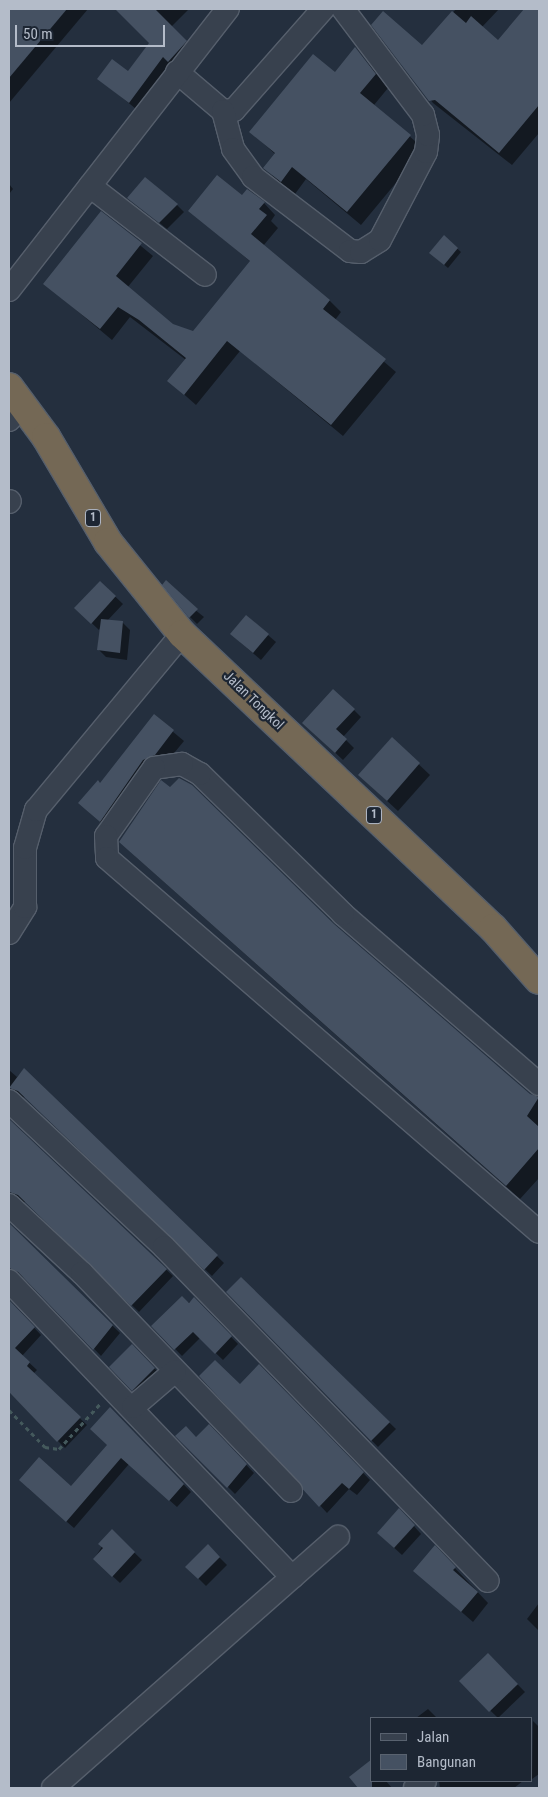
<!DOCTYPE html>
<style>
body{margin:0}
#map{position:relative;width:548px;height:1797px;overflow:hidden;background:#242f3e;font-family:"Roboto Condensed",sans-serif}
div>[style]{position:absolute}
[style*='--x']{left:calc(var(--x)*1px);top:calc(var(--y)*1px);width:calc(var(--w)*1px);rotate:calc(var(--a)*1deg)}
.shadow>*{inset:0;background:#0007}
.building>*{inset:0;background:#455162}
.path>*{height:3px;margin-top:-1.5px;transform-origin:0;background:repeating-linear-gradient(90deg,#44595c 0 4px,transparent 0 8px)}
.roads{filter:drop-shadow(1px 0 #565f6c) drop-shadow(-1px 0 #565f6c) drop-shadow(0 1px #565f6c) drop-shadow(0 -1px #565f6c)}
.minor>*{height:22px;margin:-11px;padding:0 11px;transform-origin:11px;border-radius:11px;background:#38414e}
.highway>*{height:28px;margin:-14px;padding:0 14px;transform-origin:14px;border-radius:14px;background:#746855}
span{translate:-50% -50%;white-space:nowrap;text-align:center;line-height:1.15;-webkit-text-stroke:4.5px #1d2633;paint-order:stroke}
.shield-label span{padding:1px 4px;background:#1d2633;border:1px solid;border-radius:4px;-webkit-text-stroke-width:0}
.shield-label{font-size:12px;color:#b4bcc9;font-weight:700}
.street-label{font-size:14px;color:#b4bcc9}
.frame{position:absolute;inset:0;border:10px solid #b4bcc9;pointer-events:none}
.legend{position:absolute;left:370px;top:1717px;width:162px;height:65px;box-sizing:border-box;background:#1d2633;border:1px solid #59626f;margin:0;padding:6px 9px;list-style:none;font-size:15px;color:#b4bcc9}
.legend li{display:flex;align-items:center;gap:10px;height:25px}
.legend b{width:25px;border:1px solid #59626f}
.scale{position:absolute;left:15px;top:25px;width:150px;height:22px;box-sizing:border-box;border:2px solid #b4bcc9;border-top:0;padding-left:6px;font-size:15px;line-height:18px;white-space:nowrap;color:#b4bcc9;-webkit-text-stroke:4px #1d2633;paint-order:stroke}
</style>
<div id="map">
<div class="shadow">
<i style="clip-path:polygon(9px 9px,88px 9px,9px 103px)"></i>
<i style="clip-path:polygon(117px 9px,189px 9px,171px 27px,197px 53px,141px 113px,99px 79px,128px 73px,150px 43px)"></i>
<i style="clip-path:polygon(456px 9px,499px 9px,482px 27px,499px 42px,526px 9px,539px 9px,539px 133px,512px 165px,433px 103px,373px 25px,423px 46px)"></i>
<i style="clip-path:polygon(356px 49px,388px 88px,374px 105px,424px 149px,361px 225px,306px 179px,295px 194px,278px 181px,265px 168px,275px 154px,251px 132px,335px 73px)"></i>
<i style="clip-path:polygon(9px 184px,13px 189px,9px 194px)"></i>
<i style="clip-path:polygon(242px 197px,264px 203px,275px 215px,271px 221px,278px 228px,263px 246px,330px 301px,341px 312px,335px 320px,396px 372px,343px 436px,240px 351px,196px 405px,169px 381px,186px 360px,130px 317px,112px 340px,45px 284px,101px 213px,153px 256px,127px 288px,173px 325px,193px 333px,251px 262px,190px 211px)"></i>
<i style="clip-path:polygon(129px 198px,177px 205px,184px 212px,167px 229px)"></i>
<i style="clip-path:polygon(444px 237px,461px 252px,448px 268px,434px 256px)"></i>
<i style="clip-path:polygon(100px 582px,123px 604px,107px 621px,123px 623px,130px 630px,127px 660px,106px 657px,99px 650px,101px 627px,99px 630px,76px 608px)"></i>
<i style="clip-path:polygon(164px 585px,204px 617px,197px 624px,190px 617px)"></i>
<i style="clip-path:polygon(247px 617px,276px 642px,261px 660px,240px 642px)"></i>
<i style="clip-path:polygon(354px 710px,361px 717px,343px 737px,354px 748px,343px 760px,311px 730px)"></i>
<i style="clip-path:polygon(154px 716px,184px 741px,110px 831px,90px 813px,100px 784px)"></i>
<i style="clip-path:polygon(392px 739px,430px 775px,398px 811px,371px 786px)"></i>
<i style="clip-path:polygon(170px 789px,530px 1095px,539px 1096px,539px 1178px,520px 1199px,135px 856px)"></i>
<i style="clip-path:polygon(24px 1069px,224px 1263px,212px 1276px,27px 1098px,13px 1095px,9px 1099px,9px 1070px,17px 1077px)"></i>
<i style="clip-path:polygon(9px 1121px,173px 1276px,139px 1312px,26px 1202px,9px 1202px)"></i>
<i style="clip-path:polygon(9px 1225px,120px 1333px,101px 1356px,26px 1278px,13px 1275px,9px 1279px)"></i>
<i style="clip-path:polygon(241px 1279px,396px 1429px,378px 1447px,228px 1292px)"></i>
<i style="clip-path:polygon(194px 1299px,238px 1344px,223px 1360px,200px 1338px,182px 1356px,153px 1326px)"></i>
<i style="clip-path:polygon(9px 1301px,41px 1335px,22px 1356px,37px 1370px,33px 1374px,87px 1425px,65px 1448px,9px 1392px)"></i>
<i style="clip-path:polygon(132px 1346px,162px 1376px,140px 1397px,111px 1367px)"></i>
<i style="clip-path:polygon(259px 1366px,370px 1480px,357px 1495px,349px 1489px,327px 1513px,201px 1376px,240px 1386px)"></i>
<i style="clip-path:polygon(110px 1409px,191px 1492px,177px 1507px,129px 1464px,74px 1528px,28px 1488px,72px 1488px,108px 1445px)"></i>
<i style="clip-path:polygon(209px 1426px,254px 1473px,235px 1494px,177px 1436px,196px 1439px)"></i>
<i style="clip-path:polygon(406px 1517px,421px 1534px,402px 1555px,378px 1533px)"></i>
<i style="clip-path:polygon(112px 1531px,142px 1560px,120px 1583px,94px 1559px)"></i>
<i style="clip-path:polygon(208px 1546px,227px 1565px,206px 1586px,187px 1567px)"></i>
<i style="clip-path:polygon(435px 1547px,488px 1603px,473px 1622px,415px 1571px)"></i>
<i style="clip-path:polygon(539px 1603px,539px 1631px,527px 1619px)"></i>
<i style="clip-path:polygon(488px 1654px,525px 1692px,498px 1718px,460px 1681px)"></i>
<i style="clip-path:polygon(428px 1709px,437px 1718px,416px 1718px)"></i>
<i style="clip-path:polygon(533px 1721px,539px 1727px,539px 1774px,532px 1779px)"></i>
<i style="clip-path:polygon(351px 1777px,386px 1781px,392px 1788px,360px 1788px)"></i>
<i style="clip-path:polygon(439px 1781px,523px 1781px,514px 1788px,440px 1788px)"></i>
</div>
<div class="building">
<i style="clip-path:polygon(9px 9px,67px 9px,9px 78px)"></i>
<i style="clip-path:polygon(115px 9px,155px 9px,187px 41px,168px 62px,163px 57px,129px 103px,97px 79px,112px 59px,128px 71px,149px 43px)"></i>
<i style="clip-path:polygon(524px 9px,539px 9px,539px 105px,499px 153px,435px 100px,429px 101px,371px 25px,383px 11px,422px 45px,452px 11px,466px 23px,471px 16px,498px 40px)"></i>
<i style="clip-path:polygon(355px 47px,376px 74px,360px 93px,411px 135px,347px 212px,292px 167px,281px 182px,263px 168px,275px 153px,249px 132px,313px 54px,335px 72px)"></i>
<i style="clip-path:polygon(217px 175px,242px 195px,247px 189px,265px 202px,259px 209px,267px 215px,251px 234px,330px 300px,323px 309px,386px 359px,331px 425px,227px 341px,184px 395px,167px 381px,186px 358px,139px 320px,118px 307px,100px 329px,43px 284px,101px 211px,142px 243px,116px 276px,173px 324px,193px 331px,250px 261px,188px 211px)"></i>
<i style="clip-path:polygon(145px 177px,178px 204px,159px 223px,127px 198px)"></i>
<i style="clip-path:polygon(444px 235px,458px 248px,444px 265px,429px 253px)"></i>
<i style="clip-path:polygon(166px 580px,198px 609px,189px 618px,162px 585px)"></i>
<i style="clip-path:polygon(100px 581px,116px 596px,91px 624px,74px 608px)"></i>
<i style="clip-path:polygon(246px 615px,269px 634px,253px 653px,230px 634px)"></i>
<i style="clip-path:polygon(101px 619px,123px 621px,120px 653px,97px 650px)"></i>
<i style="clip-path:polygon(333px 689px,355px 709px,336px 729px,347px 739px,335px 753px,302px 723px)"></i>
<i style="clip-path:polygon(154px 714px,174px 730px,155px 755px,143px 760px,100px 822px,78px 803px,98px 780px,100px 783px)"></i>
<i style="clip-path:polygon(392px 737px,420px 763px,387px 801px,358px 775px)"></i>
<i style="clip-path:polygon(179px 778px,192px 785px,334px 924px,530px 1094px,539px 1097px,527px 1116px,539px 1127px,539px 1148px,506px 1186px,119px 842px,161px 780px,170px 787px)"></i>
<i style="clip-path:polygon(24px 1068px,218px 1255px,204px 1270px,18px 1091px,9px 1088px)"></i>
<i style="clip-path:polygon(9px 1119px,167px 1269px,131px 1306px,18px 1195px,9px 1192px)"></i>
<i style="clip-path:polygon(9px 1223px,113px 1325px,93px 1350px,18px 1272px,9px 1268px)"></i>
<i style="clip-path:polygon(241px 1277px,390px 1422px,371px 1441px,226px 1292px)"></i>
<i style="clip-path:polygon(182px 1296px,189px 1303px,194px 1297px,232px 1336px,215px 1354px,193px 1332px,174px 1350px,151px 1326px)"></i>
<i style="clip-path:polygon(9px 1300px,35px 1327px,15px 1348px,30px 1362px,27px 1366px,81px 1417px,57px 1442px,9px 1392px)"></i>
<i style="clip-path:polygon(132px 1344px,155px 1368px,132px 1391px,109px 1367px)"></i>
<i style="clip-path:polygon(215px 1360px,240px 1384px,259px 1364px,364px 1472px,349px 1489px,342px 1483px,319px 1507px,199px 1376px)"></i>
<i style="clip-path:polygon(110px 1407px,184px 1484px,169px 1501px,121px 1458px,66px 1522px,19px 1480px,39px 1457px,71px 1486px,107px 1445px,90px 1429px)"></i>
<i style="clip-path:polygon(209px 1424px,247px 1464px,227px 1488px,175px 1436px,186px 1426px,196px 1437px)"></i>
<i style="clip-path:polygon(399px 1508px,415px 1525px,394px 1548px,377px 1533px)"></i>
<i style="clip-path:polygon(112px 1529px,135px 1552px,112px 1577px,93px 1559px,103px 1548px,98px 1544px)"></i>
<i style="clip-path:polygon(208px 1544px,220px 1557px,198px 1579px,185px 1567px)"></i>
<i style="clip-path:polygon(435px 1545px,456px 1567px,453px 1570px,478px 1592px,461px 1612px,413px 1571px)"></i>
<i style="clip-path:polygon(488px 1653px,518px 1684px,489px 1712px,459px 1681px)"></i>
<i style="clip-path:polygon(372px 1759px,372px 1788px,358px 1788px,349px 1777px)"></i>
</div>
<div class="path">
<i style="--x:9;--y:1410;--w:52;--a:45.8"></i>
<i style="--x:45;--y:1447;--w:14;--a:8"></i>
<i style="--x:59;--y:1449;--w:61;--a:-47.7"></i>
</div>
<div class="roads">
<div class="minor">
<i style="--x:177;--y:72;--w:60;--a:40.3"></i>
<i style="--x:223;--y:111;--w:11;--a:-5"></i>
<i style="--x:234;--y:110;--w:135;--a:-48.6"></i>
<i style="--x:223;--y:111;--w:39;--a:75"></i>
<i style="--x:233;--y:149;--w:34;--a:54"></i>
<i style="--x:253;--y:177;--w:122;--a:37.3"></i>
<i style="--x:350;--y:251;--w:11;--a:5"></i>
<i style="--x:361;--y:252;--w:22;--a:-32"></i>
<i style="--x:380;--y:240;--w:99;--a:-62.4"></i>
<i style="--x:426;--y:152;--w:17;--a:-83"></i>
<i style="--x:428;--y:135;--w:21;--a:-104"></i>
<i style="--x:423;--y:115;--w:133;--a:-127"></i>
<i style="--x:90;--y:186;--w:145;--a:37.7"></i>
<i style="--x:9;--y:290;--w:356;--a:-52.1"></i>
<i style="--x:9;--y:420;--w:21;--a:-47"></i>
<i style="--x:9;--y:502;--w:1;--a:-45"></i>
<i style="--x:9;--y:933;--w:31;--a:-58"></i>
<i style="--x:25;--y:907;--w:59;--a:-90"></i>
<i style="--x:25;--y:848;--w:40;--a:-74"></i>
<i style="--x:36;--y:810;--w:229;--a:-50.3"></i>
<i style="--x:539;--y:1084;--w:259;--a:-139.1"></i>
<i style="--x:343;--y:914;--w:200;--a:-135.6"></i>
<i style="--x:200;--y:774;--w:21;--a:-151"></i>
<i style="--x:182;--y:764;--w:28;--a:172"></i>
<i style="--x:154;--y:768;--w:83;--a:125.2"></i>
<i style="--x:106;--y:836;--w:22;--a:87"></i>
<i style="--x:107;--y:858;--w:571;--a:40.88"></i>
<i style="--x:9;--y:1101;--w:213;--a:43.3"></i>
<i style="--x:164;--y:1247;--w:465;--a:45.9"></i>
<i style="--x:9;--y:1205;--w:100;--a:43"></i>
<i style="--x:82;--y:1273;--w:302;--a:46.2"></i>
<i style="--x:9;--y:1281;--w:410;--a:46.3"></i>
<i style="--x:133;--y:1407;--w:55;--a:-40.6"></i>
<i style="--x:53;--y:1788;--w:380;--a:-41.4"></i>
<i style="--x:415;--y:1788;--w:12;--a:-35"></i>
</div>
<div class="highway">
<i style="--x:9;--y:387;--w:62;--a:53.5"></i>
<i style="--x:46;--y:437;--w:122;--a:59.4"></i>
<i style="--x:108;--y:542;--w:118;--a:51.2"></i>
<i style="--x:182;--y:634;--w:428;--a:43.4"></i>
<i style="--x:493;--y:928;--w:69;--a:48.5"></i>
</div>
</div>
<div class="shield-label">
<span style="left:93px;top:518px">1</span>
<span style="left:374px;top:815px">1</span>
</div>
<div class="street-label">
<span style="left:254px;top:700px;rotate:44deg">Jalan Tongkol</span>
</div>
<div class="frame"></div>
<ul class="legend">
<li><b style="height:6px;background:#38414e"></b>Jalan</li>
<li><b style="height:14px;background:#455162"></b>Bangunan</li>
</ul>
<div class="scale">50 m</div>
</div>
